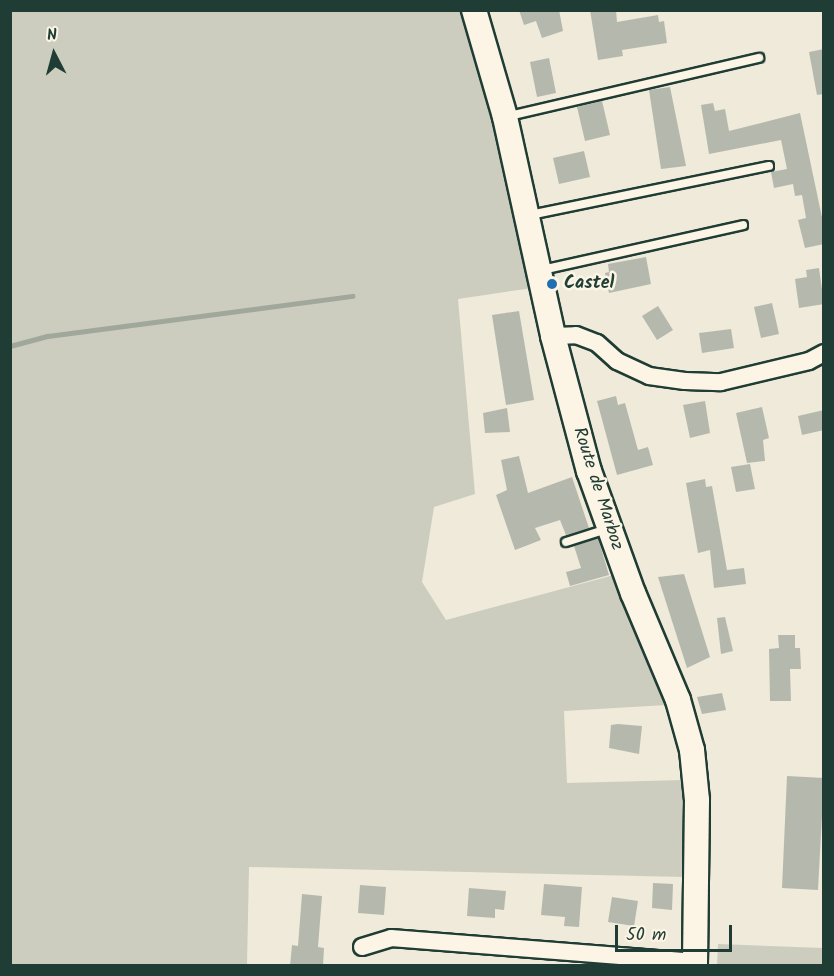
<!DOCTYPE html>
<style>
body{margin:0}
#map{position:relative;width:834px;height:976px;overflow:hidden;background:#efeada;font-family:Kalam,sans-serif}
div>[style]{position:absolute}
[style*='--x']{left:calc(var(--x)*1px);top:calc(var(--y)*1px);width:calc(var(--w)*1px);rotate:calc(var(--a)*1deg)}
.green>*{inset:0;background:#cccdbf}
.stream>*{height:4.5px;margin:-2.25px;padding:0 2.25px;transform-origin:2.25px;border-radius:2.25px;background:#9fa89a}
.building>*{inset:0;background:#b5b9ad}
.roads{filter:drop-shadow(2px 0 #1f3d34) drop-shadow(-2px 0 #1f3d34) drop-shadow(0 2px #1f3d34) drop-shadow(0 -2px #1f3d34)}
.lane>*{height:8px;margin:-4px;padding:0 4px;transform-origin:4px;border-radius:4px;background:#fcf5e5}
.street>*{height:16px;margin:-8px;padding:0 8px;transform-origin:8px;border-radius:8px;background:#fcf5e5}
.secondary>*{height:24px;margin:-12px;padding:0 12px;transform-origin:12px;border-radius:12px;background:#fcf5e5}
.dots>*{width:16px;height:16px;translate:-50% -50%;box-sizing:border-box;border:3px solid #fcf5e5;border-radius:50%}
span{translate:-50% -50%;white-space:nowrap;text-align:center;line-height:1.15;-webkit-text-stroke:5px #fcf5e5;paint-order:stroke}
.poi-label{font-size:18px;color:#1f3d34;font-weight:700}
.left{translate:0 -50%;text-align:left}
.street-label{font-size:18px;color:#1f3d34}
.frame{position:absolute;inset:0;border:12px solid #1f3d34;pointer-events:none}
.north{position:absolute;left:24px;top:24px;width:60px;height:60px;-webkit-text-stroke:4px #fcf5e5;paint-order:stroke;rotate:354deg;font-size:16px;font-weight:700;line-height:24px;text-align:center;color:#1f3d34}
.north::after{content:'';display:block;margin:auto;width:21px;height:27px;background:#1f3d34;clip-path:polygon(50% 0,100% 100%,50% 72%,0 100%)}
.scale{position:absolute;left:615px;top:925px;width:117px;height:27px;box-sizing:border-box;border:3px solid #1f3d34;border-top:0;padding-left:8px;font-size:18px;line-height:21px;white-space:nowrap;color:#1f3d34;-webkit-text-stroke:4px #fcf5e5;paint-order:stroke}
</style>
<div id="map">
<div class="green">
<i style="clip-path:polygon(10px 11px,462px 11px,496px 124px,532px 288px,458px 299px,475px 494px,434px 507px,422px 582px,446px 620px,614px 575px,666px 705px,564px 711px,567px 783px,685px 780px,685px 877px,249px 867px,247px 965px,11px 965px)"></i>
<i style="clip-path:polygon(718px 944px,823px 948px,823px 965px,717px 965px)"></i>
</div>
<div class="stream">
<i style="--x:10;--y:346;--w:39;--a:-15"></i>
<i style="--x:48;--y:336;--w:307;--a:-7.5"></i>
</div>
<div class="building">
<i style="clip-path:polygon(519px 10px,559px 10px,563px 31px,542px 38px,536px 21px,524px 25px)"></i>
<i style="clip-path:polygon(590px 10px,616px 10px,617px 22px,658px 15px,659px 22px,664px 21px,667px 43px,622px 50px,623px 56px,598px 60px)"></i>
<i style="clip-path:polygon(824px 49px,824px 94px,817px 95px,809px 52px)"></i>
<i style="clip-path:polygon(549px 58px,556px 93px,537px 97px,530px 62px)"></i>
<i style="clip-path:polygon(670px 87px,686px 166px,661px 169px,649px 90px)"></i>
<i style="clip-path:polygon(602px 101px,610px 135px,585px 141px,577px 107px)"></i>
<i style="clip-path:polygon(713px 103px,715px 111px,725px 109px,729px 131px,800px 113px,824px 227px,824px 244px,805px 248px,798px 220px,806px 218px,802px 195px,795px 196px,793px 184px,774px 188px,771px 172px,787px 169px,781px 140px,709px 154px,701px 105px)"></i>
<i style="clip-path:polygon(584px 151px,590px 177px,559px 184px,553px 158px)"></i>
<i style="clip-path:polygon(646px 257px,651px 284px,609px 293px,605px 273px,609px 272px,608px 264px)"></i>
<i style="clip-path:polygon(819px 268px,824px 304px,799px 308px,795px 279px,807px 277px,806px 270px)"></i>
<i style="clip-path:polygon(772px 303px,779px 334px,761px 338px,754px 307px)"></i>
<i style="clip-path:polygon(658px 306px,673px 330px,657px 340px,642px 316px)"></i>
<i style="clip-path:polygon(519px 311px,534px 400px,506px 405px,492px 315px)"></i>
<i style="clip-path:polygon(731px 329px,734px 348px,702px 353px,699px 333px)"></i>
<i style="clip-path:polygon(616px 396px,618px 405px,625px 403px,638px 450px,648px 447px,653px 465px,617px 475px,597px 401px)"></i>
<i style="clip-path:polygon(705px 401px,710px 433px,690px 438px,683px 405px)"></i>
<i style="clip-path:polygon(762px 407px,769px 438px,763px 440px,765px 461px,747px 463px,736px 413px)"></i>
<i style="clip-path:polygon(507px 408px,510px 432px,485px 433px,483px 413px)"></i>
<i style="clip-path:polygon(824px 410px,824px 430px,802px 435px,798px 416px)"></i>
<i style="clip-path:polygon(519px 456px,528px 493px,572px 477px,589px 528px,566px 535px,560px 520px,535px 528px,541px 540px,515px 550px,496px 495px,507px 490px,501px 460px)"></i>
<i style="clip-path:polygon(750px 464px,755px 489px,736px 492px,731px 467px)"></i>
<i style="clip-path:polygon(705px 479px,706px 487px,712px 486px,727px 570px,744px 568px,746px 584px,714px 588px,710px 550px,698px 553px,686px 483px)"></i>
<i style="clip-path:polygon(598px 538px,609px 575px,570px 586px,566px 572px,581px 568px,574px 546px)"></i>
<i style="clip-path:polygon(684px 574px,710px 657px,687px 668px,658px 577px)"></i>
<i style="clip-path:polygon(725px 617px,733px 651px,721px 654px,717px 618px)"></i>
<i style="clip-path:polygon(778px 635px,795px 635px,795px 648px,800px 648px,801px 669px,790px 669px,791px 701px,770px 701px,769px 649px,779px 648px)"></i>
<i style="clip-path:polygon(722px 693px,726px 710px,702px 714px,697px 697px)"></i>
<i style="clip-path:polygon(618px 724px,642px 726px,639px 754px,609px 748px,611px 725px)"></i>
<i style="clip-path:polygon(787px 776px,824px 778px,818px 890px,782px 888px)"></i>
<i style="clip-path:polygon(653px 883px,673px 884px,672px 910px,652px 908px)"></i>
<i style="clip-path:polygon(544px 884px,582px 887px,579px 927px,564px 926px,565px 917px,541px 915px)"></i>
<i style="clip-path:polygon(360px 885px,386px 887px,384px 915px,358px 913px)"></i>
<i style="clip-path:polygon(469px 888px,506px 891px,504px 910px,495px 909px,495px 918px,467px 916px)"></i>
<i style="clip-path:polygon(302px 894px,322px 896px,318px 947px,324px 948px,323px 966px,290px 966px,292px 945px,298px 946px)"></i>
<i style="clip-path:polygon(612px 897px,638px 901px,634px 926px,608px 922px)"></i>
</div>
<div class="roads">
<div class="lane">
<i style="--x:505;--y:117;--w:261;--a:-13.1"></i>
<i style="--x:530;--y:215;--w:244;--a:-11.6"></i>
<i style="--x:542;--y:270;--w:206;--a:-12.6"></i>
<i style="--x:566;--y:542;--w:43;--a:-17.6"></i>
</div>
<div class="street">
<i style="--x:553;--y:336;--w:23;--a:-2"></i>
<i style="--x:576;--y:335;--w:22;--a:21"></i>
<i style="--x:597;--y:343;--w:27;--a:42"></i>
<i style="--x:617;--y:361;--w:35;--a:25"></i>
<i style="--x:649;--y:376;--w:36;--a:8"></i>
<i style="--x:685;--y:381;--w:36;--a:2"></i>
<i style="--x:721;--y:382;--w:90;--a:-13.4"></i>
<i style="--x:809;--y:361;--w:17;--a:-28"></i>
<i style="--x:362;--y:947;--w:30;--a:-17"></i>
<i style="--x:391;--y:938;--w:306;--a:4.5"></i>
</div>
<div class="secondary">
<i style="--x:474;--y:10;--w:111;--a:73.8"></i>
<i style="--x:505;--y:117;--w:224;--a:77.6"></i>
<i style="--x:553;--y:336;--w:140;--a:75.1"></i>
<i style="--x:589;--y:471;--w:130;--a:70.2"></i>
<i style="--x:633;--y:593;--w:116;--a:67.2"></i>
<i style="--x:678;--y:700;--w:52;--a:74.4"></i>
<i style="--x:692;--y:750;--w:50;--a:84.3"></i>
<i style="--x:697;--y:800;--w:166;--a:90.7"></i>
</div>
</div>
<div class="dots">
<i style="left:552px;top:284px;background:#1f6fb2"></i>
</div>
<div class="poi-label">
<span class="left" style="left:564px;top:284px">Castel</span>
</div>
<div class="street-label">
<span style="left:597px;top:489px;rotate:72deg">Route de Marboz</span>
</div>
<div class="frame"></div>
<div class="north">N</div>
<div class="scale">50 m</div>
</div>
